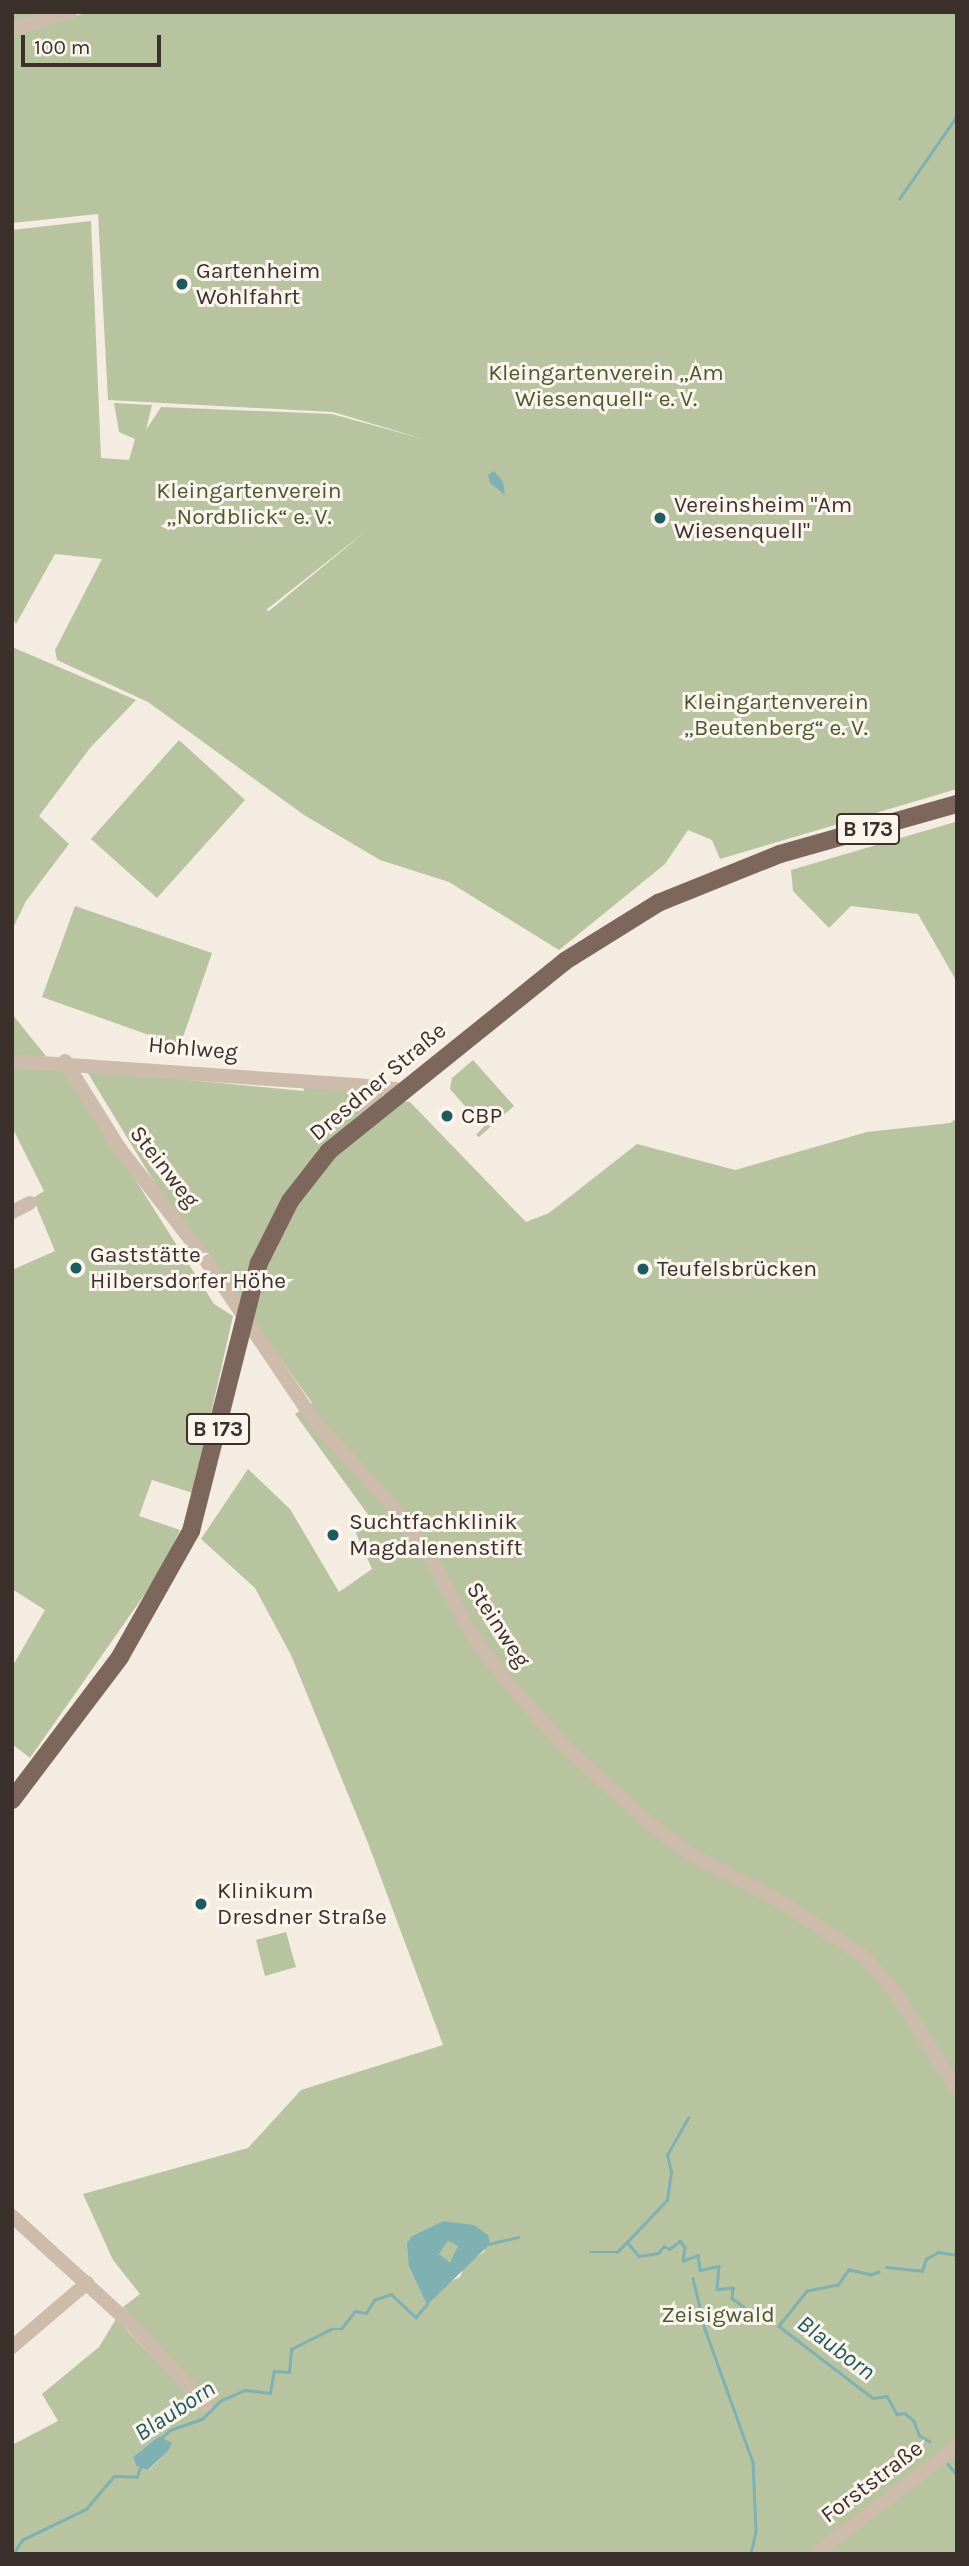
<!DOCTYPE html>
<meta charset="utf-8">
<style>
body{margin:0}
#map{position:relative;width:969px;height:2566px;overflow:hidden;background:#f4ebe1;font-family:Karla,sans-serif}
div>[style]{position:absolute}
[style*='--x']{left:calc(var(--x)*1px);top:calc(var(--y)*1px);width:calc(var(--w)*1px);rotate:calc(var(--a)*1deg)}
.green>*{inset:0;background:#b8c4a0}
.round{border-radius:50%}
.water>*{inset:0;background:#7fb0b2}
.stream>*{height:2.5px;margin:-1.25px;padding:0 1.25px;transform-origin:1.25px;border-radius:1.25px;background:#7fb0b2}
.minor>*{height:14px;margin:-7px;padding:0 7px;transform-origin:7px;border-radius:7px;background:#cdbbac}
.major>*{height:18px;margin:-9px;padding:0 9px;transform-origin:9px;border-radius:9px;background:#7d675c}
.dots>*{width:19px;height:19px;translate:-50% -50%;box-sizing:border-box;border:4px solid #fbf5ee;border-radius:50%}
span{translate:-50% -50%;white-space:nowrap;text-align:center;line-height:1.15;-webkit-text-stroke:6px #fbf5ee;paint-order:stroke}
.shield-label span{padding:2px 5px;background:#fbf5ee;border:2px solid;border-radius:5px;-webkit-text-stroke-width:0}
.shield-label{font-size:21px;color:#3b302b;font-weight:700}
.poi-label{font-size:23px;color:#3b302b}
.left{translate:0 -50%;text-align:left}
.park-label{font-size:23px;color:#4a5a2e}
.street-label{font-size:23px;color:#3b302b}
.water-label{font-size:24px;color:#1f5a5e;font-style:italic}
.frame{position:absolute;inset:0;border:14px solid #3b302b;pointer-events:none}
.scale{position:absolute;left:21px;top:35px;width:140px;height:32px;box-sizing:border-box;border:4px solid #3b302b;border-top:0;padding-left:9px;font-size:21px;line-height:24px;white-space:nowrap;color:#3b302b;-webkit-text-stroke:5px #fbf5ee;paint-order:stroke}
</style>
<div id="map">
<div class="green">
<i style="clip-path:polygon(evenodd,12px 12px,64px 12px,67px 19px,87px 12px,957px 12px,957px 789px,720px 859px,712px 840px,688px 830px,665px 864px,559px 950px,449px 882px,380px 860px,304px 815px,148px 702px,57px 660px,55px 650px,102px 559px,55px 554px,16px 624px,12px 617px,12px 230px,91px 221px,101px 458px,129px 460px,135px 439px,119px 432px,114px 403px,152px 405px,146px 430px,161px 407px,332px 414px,427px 440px,333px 412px,108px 400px,98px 214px,12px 223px,12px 12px,371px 527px,269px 611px,221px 595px,266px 610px,371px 527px)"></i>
<i style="clip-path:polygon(12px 647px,136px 700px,90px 748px,39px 816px,69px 844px,26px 901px,12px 930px)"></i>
<i style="clip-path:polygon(179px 740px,245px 800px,157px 898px,91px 839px)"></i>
<i style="clip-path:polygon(955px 822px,957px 982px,918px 914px,851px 906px,829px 928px,793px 891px,791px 870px)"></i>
<i style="clip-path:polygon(75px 906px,212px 953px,180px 1046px,42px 997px)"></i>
<i style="clip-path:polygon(12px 1013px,16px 1019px,46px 1056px,12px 1057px)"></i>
<i style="clip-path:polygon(473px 1060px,514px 1106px,479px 1137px,476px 1135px,492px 1118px,481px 1106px,472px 1114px,450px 1089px,452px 1078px)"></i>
<i style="clip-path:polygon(62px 1064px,214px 1304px,233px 1316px,193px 1493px,152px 1480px,139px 1516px,180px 1530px,161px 1571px,30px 1758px,12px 1744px,12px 1667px,45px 1610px,12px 1589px,12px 1270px,55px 1251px,33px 1198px,44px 1191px,12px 1127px,12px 1065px)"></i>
<i style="clip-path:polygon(evenodd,86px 1070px,304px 1091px,303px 1085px,384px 1094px,380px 1099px,410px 1102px,526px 1222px,549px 1213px,637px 1144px,735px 1170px,867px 1132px,950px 1123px,957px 1118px,957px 2554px,12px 2554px,12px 2445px,58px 2421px,42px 2394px,99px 2347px,116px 2319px,200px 2406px,206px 2398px,123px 2307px,140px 2294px,113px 2260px,83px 2194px,248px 2148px,301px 2090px,443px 2045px,368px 1843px,291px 1655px,255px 1588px,201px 1539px,248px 1469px,290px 1509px,339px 1592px,372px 1569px,355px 1531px,369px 1516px,295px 1414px,312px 1403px,151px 1177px,86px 1070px,443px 2221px,461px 2224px,485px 2251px,465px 2265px,460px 2277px,447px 2283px,427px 2305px,409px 2267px,412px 2236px,443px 2221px,86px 1070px,159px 2436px,168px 2451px,149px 2470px,136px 2466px,133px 2457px,159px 2436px)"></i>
<i style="clip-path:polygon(286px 1932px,296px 1967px,265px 1976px,256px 1940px)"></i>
<i class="round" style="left:439px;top:2241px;width:20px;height:20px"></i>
</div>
<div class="water">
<i style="clip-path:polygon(494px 471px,503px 482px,505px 495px,490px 483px,488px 475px)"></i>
<i style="clip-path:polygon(evenodd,443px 2221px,474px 2225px,488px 2235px,490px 2244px,427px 2305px,409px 2267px,407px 2243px,412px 2236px,443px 2221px,448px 2241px,458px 2246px,450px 2262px,439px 2254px,448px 2241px)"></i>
<i style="clip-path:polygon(159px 2436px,172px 2443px,168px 2451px,148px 2470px,136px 2466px,133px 2457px)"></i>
</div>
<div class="stream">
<i style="--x:899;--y:199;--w:101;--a:-55.1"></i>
<i style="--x:627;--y:2242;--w:58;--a:-46.4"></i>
<i style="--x:667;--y:2200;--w:28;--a:-82"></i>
<i style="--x:671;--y:2172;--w:17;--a:-103"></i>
<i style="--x:667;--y:2155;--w:43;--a:-60.4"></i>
<i style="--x:488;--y:2244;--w:31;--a:-13"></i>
<i style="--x:590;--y:2252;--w:27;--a:0"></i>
<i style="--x:617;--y:2252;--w:14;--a:-45"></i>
<i style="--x:627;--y:2242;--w:18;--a:49"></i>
<i style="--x:639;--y:2256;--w:19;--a:-9"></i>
<i style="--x:658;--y:2253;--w:9;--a:-49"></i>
<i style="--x:664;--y:2246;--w:6;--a:31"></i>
<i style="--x:669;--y:2249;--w:14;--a:-36"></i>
<i style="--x:680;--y:2241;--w:8;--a:50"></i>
<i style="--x:685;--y:2247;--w:14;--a:98"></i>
<i style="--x:683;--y:2261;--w:16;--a:-22"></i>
<i style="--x:698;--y:2255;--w:15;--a:82"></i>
<i style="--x:700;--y:2270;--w:19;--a:-12"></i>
<i style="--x:719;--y:2266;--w:23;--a:95"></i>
<i style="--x:717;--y:2289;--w:16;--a:-4"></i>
<i style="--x:733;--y:2288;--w:10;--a:96"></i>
<i style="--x:732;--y:2298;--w:21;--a:37"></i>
<i style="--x:749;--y:2311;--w:6;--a:90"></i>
<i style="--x:749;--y:2317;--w:23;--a:15"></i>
<i style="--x:886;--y:2267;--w:36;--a:6"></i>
<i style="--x:922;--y:2271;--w:13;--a:-72"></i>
<i style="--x:926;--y:2259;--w:14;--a:-30"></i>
<i style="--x:938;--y:2252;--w:19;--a:9"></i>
<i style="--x:879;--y:2272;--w:9;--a:159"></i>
<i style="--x:871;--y:2275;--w:23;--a:-167"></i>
<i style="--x:849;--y:2270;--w:19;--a:126"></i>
<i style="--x:838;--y:2285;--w:32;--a:169"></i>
<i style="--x:807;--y:2291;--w:45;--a:128.7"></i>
<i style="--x:779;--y:2326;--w:118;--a:37.5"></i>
<i style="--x:873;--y:2398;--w:14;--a:-8"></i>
<i style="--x:887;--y:2396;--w:21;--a:61"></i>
<i style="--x:897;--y:2414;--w:8;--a:-7"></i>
<i style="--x:905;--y:2413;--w:12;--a:42"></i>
<i style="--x:914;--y:2421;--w:15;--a:70"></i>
<i style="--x:919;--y:2435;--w:12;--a:31"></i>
<i style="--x:693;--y:2278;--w:52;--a:76.8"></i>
<i style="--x:705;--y:2329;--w:141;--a:70.2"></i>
<i style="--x:753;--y:2462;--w:70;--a:87.5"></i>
<i style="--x:756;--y:2532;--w:23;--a:103"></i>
<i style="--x:161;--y:2438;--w:12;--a:-42"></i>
<i style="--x:170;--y:2430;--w:34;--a:-19"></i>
<i style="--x:202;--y:2419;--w:25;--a:-45"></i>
<i style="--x:220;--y:2401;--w:27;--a:-24"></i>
<i style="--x:245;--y:2390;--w:25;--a:7"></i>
<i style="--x:270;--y:2393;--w:22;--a:-80"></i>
<i style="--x:274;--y:2371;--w:15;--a:4"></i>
<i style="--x:289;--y:2372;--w:23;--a:-85"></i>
<i style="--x:291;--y:2349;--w:45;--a:-26.6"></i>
<i style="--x:331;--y:2329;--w:10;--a:0"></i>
<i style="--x:341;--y:2329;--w:23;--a:-52"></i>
<i style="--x:355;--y:2311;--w:11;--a:10"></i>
<i style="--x:366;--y:2313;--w:15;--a:-58"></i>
<i style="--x:374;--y:2300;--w:18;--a:-19"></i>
<i style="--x:391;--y:2294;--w:34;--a:43"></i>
<i style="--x:416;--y:2317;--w:17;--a:-50"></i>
<i style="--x:947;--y:2463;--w:16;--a:50"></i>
<i style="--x:13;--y:2554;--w:17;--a:-57"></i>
<i style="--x:22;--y:2540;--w:71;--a:-25.8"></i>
<i style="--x:86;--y:2509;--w:43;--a:-49.7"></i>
<i style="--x:114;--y:2476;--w:23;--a:2"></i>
<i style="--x:137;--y:2477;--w:10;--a:-73"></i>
</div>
<div class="minor">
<i style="--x:12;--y:29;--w:61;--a:-16.1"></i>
<i style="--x:12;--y:1061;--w:345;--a:4"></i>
<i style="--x:356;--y:1085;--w:39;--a:6"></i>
<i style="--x:395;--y:1089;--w:7;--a:45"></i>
<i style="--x:65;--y:1061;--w:104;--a:58"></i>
<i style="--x:120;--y:1149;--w:132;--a:52.1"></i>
<i style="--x:201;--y:1253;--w:204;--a:56"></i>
<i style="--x:315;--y:1422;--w:112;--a:47.2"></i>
<i style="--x:391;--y:1504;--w:67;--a:53.5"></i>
<i style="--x:431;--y:1558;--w:92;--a:62"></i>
<i style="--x:474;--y:1639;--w:55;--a:51.7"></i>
<i style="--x:508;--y:1682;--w:84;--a:48.9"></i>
<i style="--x:563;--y:1745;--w:116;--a:42.2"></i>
<i style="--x:649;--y:1823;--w:53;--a:37.3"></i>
<i style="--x:691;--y:1855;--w:94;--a:27.1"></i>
<i style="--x:775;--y:1898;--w:105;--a:33.4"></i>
<i style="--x:863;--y:1956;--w:43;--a:47.8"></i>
<i style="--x:892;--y:1988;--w:120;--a:57.2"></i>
<i style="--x:368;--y:1119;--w:32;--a:-86"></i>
<i style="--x:12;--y:1212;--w:20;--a:-27"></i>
<i style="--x:12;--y:2216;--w:168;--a:42.3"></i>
<i style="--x:136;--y:2329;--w:103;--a:47.4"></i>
<i style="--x:12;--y:2347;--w:99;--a:-40.5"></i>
<i style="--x:815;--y:2554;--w:178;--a:-37"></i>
</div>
<div class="major">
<i style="--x:12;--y:1800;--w:179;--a:-52.9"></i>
<i style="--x:120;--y:1657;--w:145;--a:-60.6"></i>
<i style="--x:191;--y:1531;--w:276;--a:-75.8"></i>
<i style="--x:259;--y:1263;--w:69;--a:-63.4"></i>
<i style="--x:290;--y:1201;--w:63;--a:-52"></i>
<i style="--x:329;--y:1151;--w:303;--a:-38.8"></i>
<i style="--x:565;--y:961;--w:110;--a:-31.9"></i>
<i style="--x:658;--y:903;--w:131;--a:-21.9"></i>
<i style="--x:780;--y:854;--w:184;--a:-15.8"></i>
</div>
<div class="dots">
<i style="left:182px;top:284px;background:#1f5a5e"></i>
<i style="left:660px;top:518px;background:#1f5a5e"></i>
<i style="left:447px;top:1116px;background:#1f5a5e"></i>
<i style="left:76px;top:1268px;background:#1f5a5e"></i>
<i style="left:643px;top:1269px;background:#1f5a5e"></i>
<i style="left:333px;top:1535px;background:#1f5a5e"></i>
<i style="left:201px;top:1904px;background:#1f5a5e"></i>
</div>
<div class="shield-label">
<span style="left:868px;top:829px">B 173</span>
<span style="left:218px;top:1429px">B 173</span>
</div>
<div class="poi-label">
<span class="left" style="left:196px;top:284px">Gartenheim<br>Wohlfahrt</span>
<span class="left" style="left:674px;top:518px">Vereinsheim "Am<br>Wiesenquell"</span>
<span class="left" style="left:461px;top:1116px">CBP</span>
<span class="left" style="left:90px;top:1268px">Gaststätte<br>Hilbersdorfer Höhe</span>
<span class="left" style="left:657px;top:1269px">Teufelsbrücken</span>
<span class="left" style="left:349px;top:1535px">Suchtfachklinik<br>Magdalenenstift</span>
<span class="left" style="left:217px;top:1904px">Klinikum<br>Dresdner Straße</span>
</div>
<div class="park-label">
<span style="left:606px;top:386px">Kleingartenverein „Am<br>Wiesenquell“ e. V.</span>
<span style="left:249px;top:504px">Kleingartenverein<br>„Nordblick“ e. V.</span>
<span style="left:776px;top:715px">Kleingartenverein<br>„Beutenberg“ e. V.</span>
<span style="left:718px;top:2315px">Zeisigwald</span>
</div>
<div class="street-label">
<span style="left:193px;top:1049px;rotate:5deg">Hohlweg</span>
<span style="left:378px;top:1082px;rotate:-40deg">Dresdner Straße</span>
<span style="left:164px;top:1167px;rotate:52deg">Steinweg</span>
<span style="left:498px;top:1625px;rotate:57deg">Steinweg</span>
<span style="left:872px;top:2482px;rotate:-37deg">Forststraße</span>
</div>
<div class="water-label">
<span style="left:836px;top:2348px;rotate:37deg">Blauborn</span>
<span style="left:175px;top:2411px;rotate:-33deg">Blauborn</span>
</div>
<div class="frame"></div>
<div class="scale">100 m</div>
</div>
